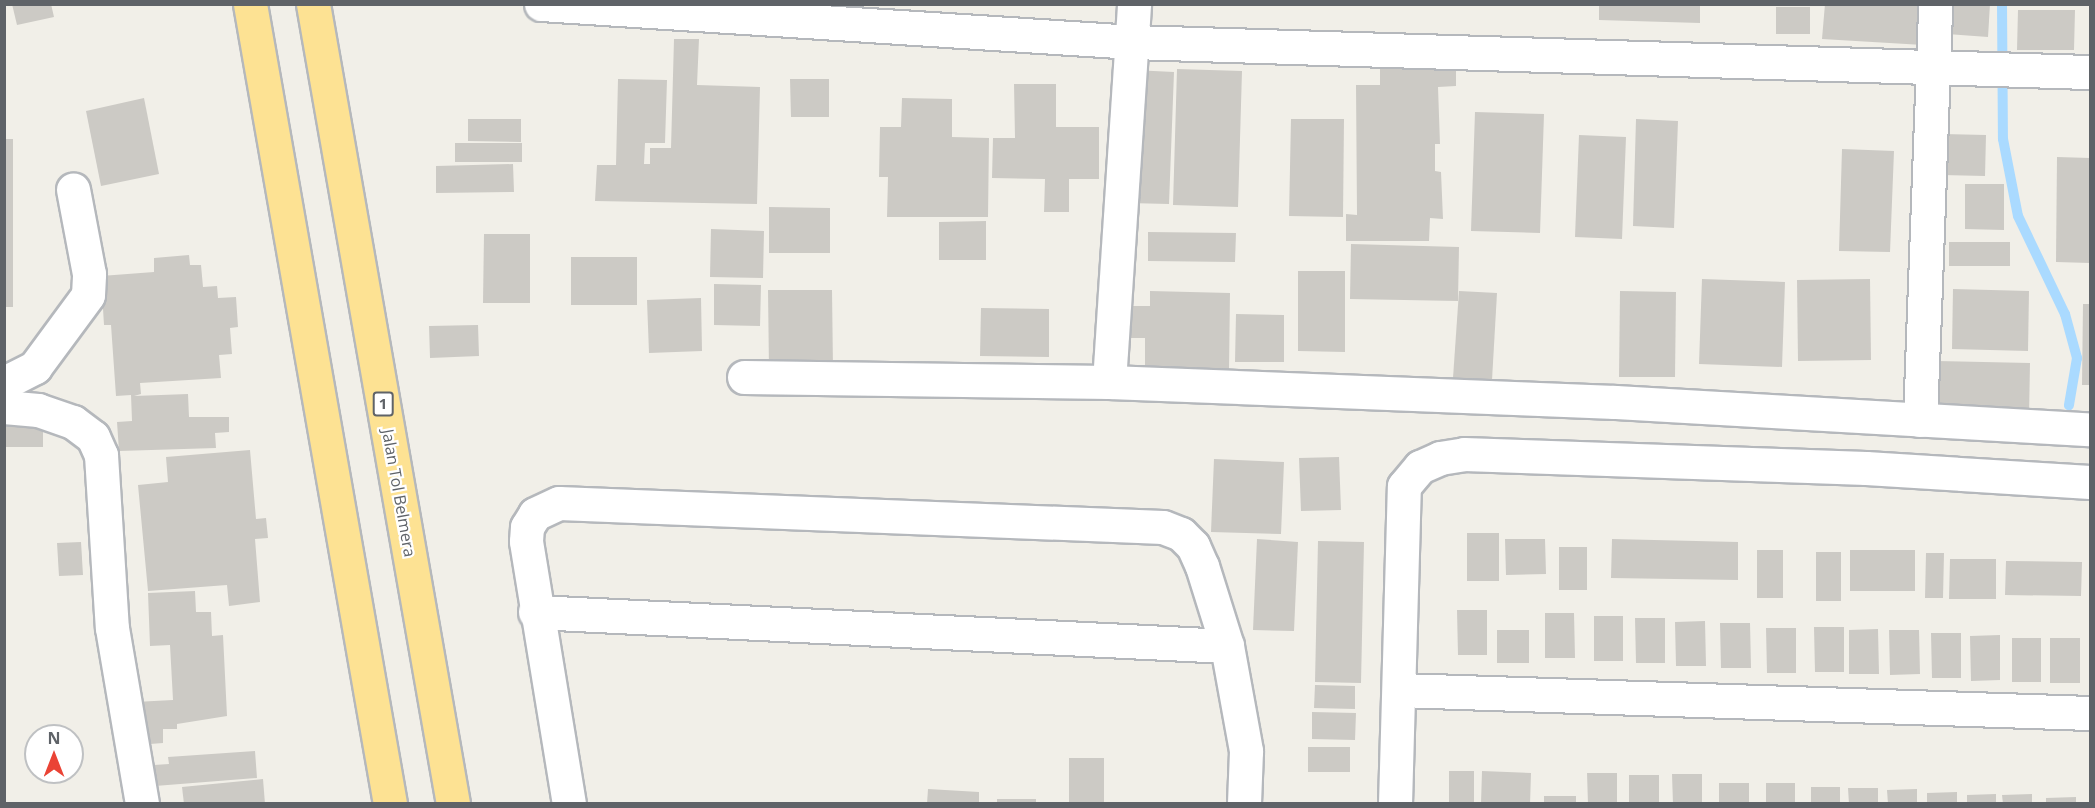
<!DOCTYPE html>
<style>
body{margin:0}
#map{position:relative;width:2095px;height:808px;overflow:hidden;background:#f1efe8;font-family:"Open Sans",sans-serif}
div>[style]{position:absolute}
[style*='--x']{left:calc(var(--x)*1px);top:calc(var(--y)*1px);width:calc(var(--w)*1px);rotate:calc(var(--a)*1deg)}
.stream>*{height:10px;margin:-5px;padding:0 5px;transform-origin:5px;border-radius:5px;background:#aadaff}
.building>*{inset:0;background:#cccac5}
.roads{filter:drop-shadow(2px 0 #b5b8bc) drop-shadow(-2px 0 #b5b8bc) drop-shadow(0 2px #b5b8bc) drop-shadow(0 -2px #b5b8bc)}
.street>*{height:33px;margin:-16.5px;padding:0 16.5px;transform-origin:16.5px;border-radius:16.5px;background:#fff}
.highway>*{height:33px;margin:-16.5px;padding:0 16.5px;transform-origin:16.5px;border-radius:16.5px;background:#fde293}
span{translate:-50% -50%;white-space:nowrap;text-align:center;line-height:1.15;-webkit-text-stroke:4.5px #fff;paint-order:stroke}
.shield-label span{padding:2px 4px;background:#fff;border:2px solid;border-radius:4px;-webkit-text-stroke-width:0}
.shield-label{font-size:15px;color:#5f6368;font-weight:700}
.street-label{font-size:16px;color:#5f6368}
.frame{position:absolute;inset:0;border:6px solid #5f6368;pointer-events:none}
.north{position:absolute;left:24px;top:724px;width:60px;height:60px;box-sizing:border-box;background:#fff;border:2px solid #bfc1c3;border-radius:50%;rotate:0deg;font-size:16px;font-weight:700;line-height:24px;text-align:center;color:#5f6368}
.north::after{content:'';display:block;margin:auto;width:21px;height:27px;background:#ea4335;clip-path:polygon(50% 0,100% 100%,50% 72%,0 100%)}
</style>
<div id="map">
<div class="stream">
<i style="--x:2002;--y:4;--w:135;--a:89.6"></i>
<i style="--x:2003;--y:139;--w:78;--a:79"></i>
<i style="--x:2018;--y:216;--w:109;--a:64.4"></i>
<i style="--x:2065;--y:314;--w:46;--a:74.7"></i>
<i style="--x:2077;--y:358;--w:48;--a:99.7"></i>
</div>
<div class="building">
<i style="clip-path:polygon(12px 4px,51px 4px,54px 17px,17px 25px)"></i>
<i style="clip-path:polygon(1599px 4px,1700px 4px,1700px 23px,1599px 20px)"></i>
<i style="clip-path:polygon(1825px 4px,1926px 4px,1923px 45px,1822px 39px)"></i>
<i style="clip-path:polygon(1949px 4px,1990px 4px,1988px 37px,1947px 34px)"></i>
<i style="clip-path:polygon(1776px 7px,1810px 7px,1810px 34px,1776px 34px)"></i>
<i style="clip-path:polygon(2018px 10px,2075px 10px,2074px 50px,2017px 50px)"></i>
<i style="clip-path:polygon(674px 39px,699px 39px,697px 85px,760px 87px,757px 204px,595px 201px,597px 165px,616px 165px,618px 79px,667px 80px,665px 143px,645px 143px,644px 164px,650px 164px,650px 148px,671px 148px)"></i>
<i style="clip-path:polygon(1380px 61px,1456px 61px,1456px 86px,1438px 87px,1440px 144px,1435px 144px,1435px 171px,1441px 172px,1443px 219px,1430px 218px,1429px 241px,1346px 241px,1346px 214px,1357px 215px,1356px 85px,1380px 85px)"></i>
<i style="clip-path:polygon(1177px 69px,1242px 71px,1238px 207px,1173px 205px)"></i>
<i style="clip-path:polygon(1133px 70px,1174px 72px,1169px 204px,1128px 203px)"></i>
<i style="clip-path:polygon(790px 79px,829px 79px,829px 117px,791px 117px)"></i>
<i style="clip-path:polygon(1014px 84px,1056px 84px,1056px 127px,1099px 127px,1099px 179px,1069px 179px,1069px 212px,1044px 212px,1045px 179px,992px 178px,993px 138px,1015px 138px)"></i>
<i style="clip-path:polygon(144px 98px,159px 174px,101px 186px,86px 111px)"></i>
<i style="clip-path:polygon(902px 98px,952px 99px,952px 137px,989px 138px,988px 217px,887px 217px,888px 177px,879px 177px,880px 127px,901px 127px)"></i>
<i style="clip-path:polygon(1475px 112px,1544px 114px,1540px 233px,1471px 231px)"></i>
<i style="clip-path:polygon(468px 119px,521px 119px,521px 142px,468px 141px)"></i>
<i style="clip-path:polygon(1291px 119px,1344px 119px,1343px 217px,1289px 216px)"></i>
<i style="clip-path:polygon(1636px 119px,1678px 121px,1674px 228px,1633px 226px)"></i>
<i style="clip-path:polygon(1943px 134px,1986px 135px,1985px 176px,1942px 175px)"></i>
<i style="clip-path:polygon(1579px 135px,1626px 137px,1622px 239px,1575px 237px)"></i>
<i style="clip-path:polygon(4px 139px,13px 139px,13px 307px,4px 307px)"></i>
<i style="clip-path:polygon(455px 143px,522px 143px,522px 162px,455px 162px)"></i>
<i style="clip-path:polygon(1842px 149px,1894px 151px,1890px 252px,1839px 251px)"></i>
<i style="clip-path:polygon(2057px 157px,2090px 158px,2090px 263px,2056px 262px)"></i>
<i style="clip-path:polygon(513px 164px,514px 192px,436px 193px,436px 166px)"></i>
<i style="clip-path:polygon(1965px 184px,2004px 184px,2004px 230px,1965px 229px)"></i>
<i style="clip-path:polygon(769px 207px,830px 208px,830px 253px,769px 253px)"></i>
<i style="clip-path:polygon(986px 221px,986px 260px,939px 260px,939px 222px)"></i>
<i style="clip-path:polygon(711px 229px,764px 231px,763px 278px,710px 277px)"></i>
<i style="clip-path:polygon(1148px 232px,1236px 233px,1235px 262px,1148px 261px)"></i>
<i style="clip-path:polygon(484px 234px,530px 234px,530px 303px,483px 303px)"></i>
<i style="clip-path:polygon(1949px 242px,2010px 242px,2010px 266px,1949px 266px)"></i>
<i style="clip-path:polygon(1351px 244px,1459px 247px,1458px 301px,1350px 299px)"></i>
<i style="clip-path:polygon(189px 255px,190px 265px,201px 265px,203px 287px,217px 286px,218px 298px,236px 297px,238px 327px,230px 328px,232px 354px,219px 355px,221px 378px,140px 383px,141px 394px,134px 396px,188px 394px,189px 417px,229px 417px,229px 432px,215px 433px,216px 448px,119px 451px,117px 422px,132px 421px,131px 395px,116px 396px,111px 325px,104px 325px,101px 276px,154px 272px,154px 258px)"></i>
<i style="clip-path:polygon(571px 257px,637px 257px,637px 305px,571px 305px)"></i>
<i style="clip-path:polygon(1298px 271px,1345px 271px,1345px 352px,1298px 351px)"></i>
<i style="clip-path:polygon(1702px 279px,1785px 282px,1782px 367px,1699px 364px)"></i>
<i style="clip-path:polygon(1870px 279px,1871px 360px,1798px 361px,1797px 280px)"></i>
<i style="clip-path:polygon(714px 284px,761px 285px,760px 326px,714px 325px)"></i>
<i style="clip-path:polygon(1953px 289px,2029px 291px,2028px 351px,1952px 349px)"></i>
<i style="clip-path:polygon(768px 290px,832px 290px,833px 370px,769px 370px)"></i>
<i style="clip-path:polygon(1150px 291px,1230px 293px,1229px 370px,1145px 369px,1145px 338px,1124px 338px,1125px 306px,1150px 306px)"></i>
<i style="clip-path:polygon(1459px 291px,1497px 293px,1492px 380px,1453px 378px)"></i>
<i style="clip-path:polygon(1620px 291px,1676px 292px,1675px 377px,1619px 377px)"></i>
<i style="clip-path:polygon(701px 298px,702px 351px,649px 353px,647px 300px)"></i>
<i style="clip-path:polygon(2083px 304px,2090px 304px,2090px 385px,2082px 385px)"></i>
<i style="clip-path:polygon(981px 308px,1049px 309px,1049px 357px,980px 356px)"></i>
<i style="clip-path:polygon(1236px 314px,1284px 315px,1284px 362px,1235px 362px)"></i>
<i style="clip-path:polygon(478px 325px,479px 356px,430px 358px,429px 326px)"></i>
<i style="clip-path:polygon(1937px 361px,2030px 363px,2029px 416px,1936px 414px)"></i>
<i style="clip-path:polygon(4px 422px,43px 422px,43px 447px,4px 447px)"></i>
<i style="clip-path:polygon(250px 450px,256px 519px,266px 518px,268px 538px,255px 539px,260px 602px,229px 606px,227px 585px,148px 591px,138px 485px,168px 482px,166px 457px)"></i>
<i style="clip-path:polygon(1339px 457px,1341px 510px,1301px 511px,1299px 458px)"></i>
<i style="clip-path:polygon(1214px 459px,1284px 462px,1281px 534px,1211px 532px)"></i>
<i style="clip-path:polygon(1467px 533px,1499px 533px,1499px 581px,1467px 581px)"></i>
<i style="clip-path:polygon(1257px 539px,1298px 542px,1294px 631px,1253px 630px)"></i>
<i style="clip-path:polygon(1505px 539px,1545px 539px,1546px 574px,1506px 575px)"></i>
<i style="clip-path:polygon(1612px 539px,1738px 542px,1738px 580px,1611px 578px)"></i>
<i style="clip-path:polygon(1318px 541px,1364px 542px,1361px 683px,1315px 682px)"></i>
<i style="clip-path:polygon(81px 542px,83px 575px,59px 576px,57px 543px)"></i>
<i style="clip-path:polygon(1559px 547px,1587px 547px,1587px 590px,1559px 590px)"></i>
<i style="clip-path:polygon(1757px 550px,1783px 550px,1783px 598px,1757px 598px)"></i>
<i style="clip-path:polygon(1850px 550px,1915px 550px,1915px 591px,1850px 591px)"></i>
<i style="clip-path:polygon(1816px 552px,1841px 552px,1841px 601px,1816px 601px)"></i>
<i style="clip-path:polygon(1926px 553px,1944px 553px,1943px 598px,1925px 598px)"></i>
<i style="clip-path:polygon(1950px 559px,1996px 559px,1996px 599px,1949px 599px)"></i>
<i style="clip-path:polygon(2006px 561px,2082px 562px,2081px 596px,2005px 595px)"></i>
<i style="clip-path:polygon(195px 591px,196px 612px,211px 612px,212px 636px,223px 635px,227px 716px,177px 724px,177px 729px,163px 729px,163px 743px,137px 745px,135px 702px,173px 700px,170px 645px,150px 646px,148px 593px)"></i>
<i style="clip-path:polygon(1457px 610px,1487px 610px,1487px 655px,1458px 655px)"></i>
<i style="clip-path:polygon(1545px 613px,1574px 613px,1575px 658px,1545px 658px)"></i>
<i style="clip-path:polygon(1594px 616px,1623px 616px,1623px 661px,1594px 661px)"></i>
<i style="clip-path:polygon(1635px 618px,1665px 618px,1665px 663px,1636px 663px)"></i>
<i style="clip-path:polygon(1705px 621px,1706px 666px,1676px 666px,1675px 622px)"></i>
<i style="clip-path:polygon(1720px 623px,1750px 623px,1751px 668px,1721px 668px)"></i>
<i style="clip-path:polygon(1814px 627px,1844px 627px,1844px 672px,1815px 672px)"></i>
<i style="clip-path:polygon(1766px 628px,1796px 628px,1796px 673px,1767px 673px)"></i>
<i style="clip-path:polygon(1878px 629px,1879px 674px,1849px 674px,1849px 630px)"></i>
<i style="clip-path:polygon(1497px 630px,1529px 630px,1529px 663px,1497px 663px)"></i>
<i style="clip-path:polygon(1889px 630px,1919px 630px,1920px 674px,1890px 675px)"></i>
<i style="clip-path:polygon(1931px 633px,1961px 633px,1961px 678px,1932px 678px)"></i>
<i style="clip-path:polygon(2000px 635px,2000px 680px,1971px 681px,1970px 636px)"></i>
<i style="clip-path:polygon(2012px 638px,2041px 638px,2041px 682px,2012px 682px)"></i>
<i style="clip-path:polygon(2050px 638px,2080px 638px,2080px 683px,2050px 683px)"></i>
<i style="clip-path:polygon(1315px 685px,1355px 686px,1355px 709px,1314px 708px)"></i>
<i style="clip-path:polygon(1312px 712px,1356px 713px,1355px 740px,1312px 739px)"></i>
<i style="clip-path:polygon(1308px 747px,1350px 747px,1350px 772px,1308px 772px)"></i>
<i style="clip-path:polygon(255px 751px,257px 778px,155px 786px,154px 765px,169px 764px,168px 757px)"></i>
<i style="clip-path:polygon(1069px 758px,1104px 758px,1104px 802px,1069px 803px)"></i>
<i style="clip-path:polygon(1449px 771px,1474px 771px,1474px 804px,1449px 804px)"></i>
<i style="clip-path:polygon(1482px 771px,1531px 773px,1530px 804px,1481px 804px)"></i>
<i style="clip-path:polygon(1587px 773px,1617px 773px,1617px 804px,1588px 804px)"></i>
<i style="clip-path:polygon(1672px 774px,1702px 774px,1702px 804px,1673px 804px)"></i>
<i style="clip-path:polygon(1629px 775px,1659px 775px,1659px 804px,1629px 804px)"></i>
<i style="clip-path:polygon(263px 779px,265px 804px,184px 804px,182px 787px)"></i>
<i style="clip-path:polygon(1719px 783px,1749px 783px,1749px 804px,1719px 804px)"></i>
<i style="clip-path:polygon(1766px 783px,1795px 783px,1795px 804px,1766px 804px)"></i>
<i style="clip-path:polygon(1811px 787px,1840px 787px,1840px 804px,1811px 804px)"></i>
<i style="clip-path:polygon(1848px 788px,1878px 788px,1878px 804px,1849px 804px)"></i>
<i style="clip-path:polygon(928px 789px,979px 792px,979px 804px,927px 804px)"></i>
<i style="clip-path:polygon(1917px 789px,1917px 804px,1888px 804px,1887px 790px)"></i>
<i style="clip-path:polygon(1957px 792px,1957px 804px,1927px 804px,1927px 793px)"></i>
<i style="clip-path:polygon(1996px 794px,1996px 804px,1967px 804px,1967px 795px)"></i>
<i style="clip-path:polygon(2032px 794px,2032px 804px,2003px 804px,2002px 795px)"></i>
<i style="clip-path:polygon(1544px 796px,1576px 796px,1576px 804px,1544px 804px)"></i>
<i style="clip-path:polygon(2076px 797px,2076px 804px,2046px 804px,2046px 798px)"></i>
<i style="clip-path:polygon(997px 799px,1036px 799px,1036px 804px,997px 804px)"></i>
</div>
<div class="roads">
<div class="street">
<i style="--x:541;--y:4;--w:593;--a:3.67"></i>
<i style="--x:1133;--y:42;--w:957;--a:1.8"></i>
<i style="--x:744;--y:377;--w:365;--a:0.8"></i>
<i style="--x:1109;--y:382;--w:506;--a:2.26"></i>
<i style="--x:1615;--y:402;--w:476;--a:3.3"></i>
<i style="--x:1109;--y:382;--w:379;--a:-86.2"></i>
<i style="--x:4;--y:383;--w:35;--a:-27"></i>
<i style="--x:35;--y:367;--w:89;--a:-53.6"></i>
<i style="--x:88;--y:295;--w:21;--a:-87"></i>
<i style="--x:89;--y:274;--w:86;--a:-100.7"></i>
<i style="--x:4;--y:407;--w:34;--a:5"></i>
<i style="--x:38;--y:410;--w:37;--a:19"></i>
<i style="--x:73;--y:422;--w:25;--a:37"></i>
<i style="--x:93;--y:437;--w:20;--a:66"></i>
<i style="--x:101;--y:455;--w:173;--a:86.4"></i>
<i style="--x:112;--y:628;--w:179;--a:80.3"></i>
<i style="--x:1920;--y:420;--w:416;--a:-87.9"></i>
<i style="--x:535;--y:612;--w:693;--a:2.81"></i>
<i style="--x:1400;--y:690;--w:690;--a:1.91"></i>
<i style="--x:569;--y:804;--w:266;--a:-99.3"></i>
<i style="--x:526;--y:541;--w:14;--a:-86"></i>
<i style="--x:527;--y:527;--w:15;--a:-58"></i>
<i style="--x:535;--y:514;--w:26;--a:-25"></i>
<i style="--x:559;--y:503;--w:604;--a:2.28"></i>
<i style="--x:1163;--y:527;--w:19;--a:21"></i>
<i style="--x:1181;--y:534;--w:17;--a:45"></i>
<i style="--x:1193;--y:546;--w:22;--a:66"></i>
<i style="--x:1202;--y:566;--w:84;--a:72.6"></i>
<i style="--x:1227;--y:646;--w:107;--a:79.7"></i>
<i style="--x:1246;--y:751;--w:53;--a:92.2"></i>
<i style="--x:1395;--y:804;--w:318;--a:-88.4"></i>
<i style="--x:1404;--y:486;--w:25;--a:-50"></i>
<i style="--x:1420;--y:467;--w:22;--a:-24"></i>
<i style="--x:1440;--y:458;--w:24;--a:-9"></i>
<i style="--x:1464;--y:454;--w:402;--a:2"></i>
<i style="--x:1866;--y:468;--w:224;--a:3.6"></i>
</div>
<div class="highway">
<i style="--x:250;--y:4;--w:812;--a:80.07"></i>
<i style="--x:313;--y:4;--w:812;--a:80.07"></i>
</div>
</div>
<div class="shield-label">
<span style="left:383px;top:404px">1</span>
</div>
<div class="street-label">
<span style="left:399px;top:493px;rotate:80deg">Jalan Tol Belmera</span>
</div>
<div class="frame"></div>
<div class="north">N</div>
</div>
